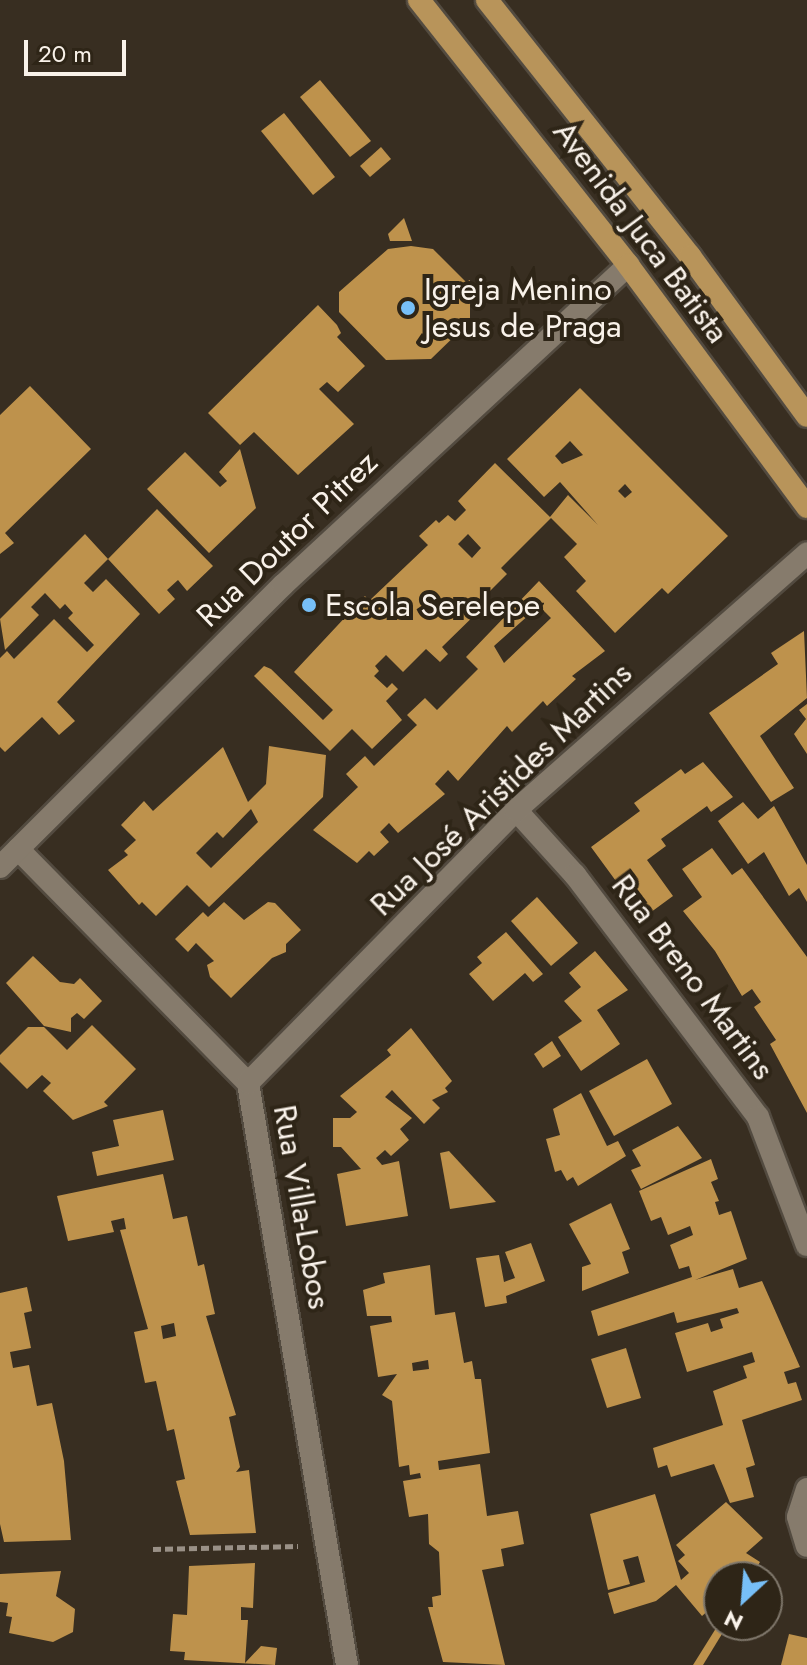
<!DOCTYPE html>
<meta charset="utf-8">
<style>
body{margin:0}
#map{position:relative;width:807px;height:1665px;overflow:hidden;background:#382e21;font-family:Jost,sans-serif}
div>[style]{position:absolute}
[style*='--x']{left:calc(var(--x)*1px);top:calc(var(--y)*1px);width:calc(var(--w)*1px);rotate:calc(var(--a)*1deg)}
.building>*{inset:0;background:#be924c}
.path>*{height:5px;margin-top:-2.5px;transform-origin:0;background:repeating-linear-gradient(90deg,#9a9187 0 8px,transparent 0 12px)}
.roads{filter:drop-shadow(2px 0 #534b40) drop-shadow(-2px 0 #534b40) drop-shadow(0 2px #534b40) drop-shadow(0 -2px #534b40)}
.minor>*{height:22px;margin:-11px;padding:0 11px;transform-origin:11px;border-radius:11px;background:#867b6c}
.primary>*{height:22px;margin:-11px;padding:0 11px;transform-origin:11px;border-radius:11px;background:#b8945a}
.dots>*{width:22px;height:22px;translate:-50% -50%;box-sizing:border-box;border:4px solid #2e2517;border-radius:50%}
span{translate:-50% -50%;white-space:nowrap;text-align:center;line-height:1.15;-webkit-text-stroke:8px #2e2517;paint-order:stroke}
.street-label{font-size:32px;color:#f9f2ea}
.poi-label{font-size:32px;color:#f9f2ea}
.left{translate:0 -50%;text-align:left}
.north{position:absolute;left:703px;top:1561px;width:80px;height:80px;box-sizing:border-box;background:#2e2517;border:2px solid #7f776b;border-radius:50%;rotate:206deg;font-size:22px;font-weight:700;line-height:32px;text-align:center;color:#f9f2ea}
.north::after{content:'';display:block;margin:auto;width:28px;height:36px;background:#77bff7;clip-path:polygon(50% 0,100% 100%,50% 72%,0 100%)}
.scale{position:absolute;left:24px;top:40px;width:102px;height:36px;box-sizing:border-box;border:4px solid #f9f2ea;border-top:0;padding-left:10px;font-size:24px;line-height:28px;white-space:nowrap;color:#f9f2ea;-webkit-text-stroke:6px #2e2517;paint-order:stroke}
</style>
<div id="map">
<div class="building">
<i style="clip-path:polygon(320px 80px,371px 141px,350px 157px,300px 97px)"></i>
<i style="clip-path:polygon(284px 113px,335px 177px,313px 195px,261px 131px)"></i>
<i style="clip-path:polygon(381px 147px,391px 159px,370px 177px,360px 166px)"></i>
<i style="clip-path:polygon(404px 218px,412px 241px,390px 241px,388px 234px)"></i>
<i style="clip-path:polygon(411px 246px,433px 249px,466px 282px,470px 280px,470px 330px,464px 327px,431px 359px,386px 360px,339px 312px,339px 292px,388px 249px)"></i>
<i style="clip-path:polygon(318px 305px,337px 325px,341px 333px,337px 337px,365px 366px,338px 392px,327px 382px,319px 389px,354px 424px,298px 475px,254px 432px,240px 445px,208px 413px)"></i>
<i style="clip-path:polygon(30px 386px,91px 449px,5px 533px,14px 543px,0 554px,0 415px)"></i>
<i style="clip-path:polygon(evenodd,580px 388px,728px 536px,668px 594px,662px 588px,615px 633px,576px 591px,586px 581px,564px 557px,577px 544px,551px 518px,501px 568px,507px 574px,482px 599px,486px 604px,442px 647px,448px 654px,440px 662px,426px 649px,403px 672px,386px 655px,375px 666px,379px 671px,374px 676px,387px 688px,392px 683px,398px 689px,386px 701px,402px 720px,372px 749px,352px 729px,330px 751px,254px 676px,264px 666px,271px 669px,323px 720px,333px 710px,294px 672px,365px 596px,369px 601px,428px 545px,419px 536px,436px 520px,439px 523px,448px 515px,455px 521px,466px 510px,458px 501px,495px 463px,550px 517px,568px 495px,598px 525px,560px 482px,544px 497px,507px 459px,580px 388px,570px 441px,583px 455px,562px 464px,555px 456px,570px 441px,580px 388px,625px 484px,632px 492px,625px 498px,618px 491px,625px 484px,580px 388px,468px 534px,481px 548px,472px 558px,458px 544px,468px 534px)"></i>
<i style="clip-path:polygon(240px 449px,256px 508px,209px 553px,147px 489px,185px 452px,220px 487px,227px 481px,219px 472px)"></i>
<i style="clip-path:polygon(157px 509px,213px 566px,187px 591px,178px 580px,167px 590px,175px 599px,159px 614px,108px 559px,84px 583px,93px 592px,106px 579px,140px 614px,57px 702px,75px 721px,59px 735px,42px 717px,5px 752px,0 747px,0 658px,7px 651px,14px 659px,54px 619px,87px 652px,94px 645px,68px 618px,73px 613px,65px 604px,60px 609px,45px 593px,31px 607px,39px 615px,5px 650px,0 619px,85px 534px,108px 559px)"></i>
<i style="clip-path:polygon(evenodd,539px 581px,605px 651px,572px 676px,576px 679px,547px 706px,543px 701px,512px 732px,507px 726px,458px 781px,448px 770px,435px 784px,445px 794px,398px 833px,389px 823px,380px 832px,389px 842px,374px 856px,369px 851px,357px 863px,313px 830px,358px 787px,346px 774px,365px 756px,374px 766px,417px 725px,407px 715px,425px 698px,437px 710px,478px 669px,466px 657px,539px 581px,539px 606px,551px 618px,504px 663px,494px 646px,539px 606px)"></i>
<i style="clip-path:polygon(804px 631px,807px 698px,760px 736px,794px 788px,771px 802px,709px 713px,778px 664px,771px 653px)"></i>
<i style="clip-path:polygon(807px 704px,807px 754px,794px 734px,806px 719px,799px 710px)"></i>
<i style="clip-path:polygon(evenodd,269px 746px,326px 755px,323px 797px,209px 907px,187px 885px,156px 916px,142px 902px,139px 905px,108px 870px,128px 855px,124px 851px,136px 840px,121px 825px,144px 801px,153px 811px,223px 747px,248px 802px,266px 784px,269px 746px,251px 809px,258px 822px,211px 868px,196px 853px,217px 832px,223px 838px,251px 809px)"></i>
<i style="clip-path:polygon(703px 762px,733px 797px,711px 812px,707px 806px,661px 839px,666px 846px,647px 860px,673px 896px,643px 918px,591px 847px,640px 811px,634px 803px,681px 769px,685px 774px)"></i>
<i style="clip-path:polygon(743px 802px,758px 819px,774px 806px,807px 865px,807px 902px,799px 888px,789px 896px,764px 852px,748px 864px,718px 821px)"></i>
<i style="clip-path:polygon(712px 848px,732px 875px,742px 868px,807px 957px,807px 1113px,770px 1044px,776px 1040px,754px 1007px,761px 1002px,752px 989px,742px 996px,715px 951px,683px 911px,702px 897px,682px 869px)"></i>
<i style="clip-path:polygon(537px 897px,578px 943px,551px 966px,511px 921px)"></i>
<i style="clip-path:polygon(224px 902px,244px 920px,268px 902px,275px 903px,301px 930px,286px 944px,286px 952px,272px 958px,231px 998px,210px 977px,207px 965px,214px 961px,196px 943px,188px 952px,175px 939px,203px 912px,208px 917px)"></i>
<i style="clip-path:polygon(506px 932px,543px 974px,533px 982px,525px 973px,493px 1001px,469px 974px,482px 963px,477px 957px)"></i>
<i style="clip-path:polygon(595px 951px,628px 990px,597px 1010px,620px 1044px,581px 1071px,558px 1037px,582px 1021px,564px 1001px,581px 987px,569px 973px)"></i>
<i style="clip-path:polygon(33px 956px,60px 982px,74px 984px,80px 978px,102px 1001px,84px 1019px,77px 1013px,71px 1018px,71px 1032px,44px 1026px,6px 983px)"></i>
<i style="clip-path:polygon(92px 1025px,136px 1069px,104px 1102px,108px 1106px,73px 1120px,43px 1091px,51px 1083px,42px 1075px,27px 1089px,0 1062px,0 1055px,28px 1027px,44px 1027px,67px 1050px)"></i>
<i style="clip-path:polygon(411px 1028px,452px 1081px,445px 1088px,448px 1092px,432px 1100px,440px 1108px,424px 1124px,392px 1090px,385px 1097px,412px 1118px,400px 1129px,409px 1140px,391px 1156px,385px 1150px,376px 1158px,382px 1165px,399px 1161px,408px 1216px,346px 1226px,337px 1174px,361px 1169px,341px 1147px,333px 1147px,333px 1118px,350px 1118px,357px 1112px,340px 1096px,391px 1055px,387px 1050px)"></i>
<i style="clip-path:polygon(552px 1041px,561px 1056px,543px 1068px,534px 1054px)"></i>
<i style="clip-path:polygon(647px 1059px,672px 1104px,614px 1136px,589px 1091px)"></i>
<i style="clip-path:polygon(581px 1093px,607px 1146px,618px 1141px,626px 1156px,578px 1186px,573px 1177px,567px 1181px,561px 1170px,555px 1172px,546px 1139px,560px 1135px,553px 1109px)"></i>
<i style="clip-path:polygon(163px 1110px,174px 1160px,97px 1176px,92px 1152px,119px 1146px,113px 1120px)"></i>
<i style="clip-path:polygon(678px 1126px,702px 1158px,641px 1189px,631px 1170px,641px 1166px,632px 1150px)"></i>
<i style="clip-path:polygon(449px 1151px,496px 1202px,450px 1209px,440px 1153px)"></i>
<i style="clip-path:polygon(711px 1159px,718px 1179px,711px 1182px,719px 1201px,715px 1202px,719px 1215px,731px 1211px,747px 1259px,695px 1280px,733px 1269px,739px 1288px,762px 1281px,800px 1367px,784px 1372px,788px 1384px,796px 1382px,802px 1400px,742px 1420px,755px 1465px,746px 1468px,754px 1497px,730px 1503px,714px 1464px,671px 1477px,667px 1465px,658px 1468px,653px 1448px,723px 1425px,713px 1391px,747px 1378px,743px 1366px,755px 1362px,752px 1352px,687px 1372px,675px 1333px,708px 1323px,711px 1332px,723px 1328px,720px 1319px,739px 1313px,737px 1308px,677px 1323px,674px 1312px,598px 1336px,591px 1311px,692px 1277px,689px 1266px,679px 1269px,670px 1245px,693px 1235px,690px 1226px,668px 1235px,661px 1217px,651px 1221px,639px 1191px)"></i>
<i style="clip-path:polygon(evenodd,163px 1174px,173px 1219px,187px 1216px,198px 1266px,204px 1264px,215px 1314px,206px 1316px,236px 1415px,229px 1417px,240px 1467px,236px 1472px,249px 1470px,256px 1533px,190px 1535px,176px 1481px,185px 1479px,174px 1429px,167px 1431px,156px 1381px,145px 1383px,134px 1332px,148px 1329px,120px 1230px,126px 1229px,124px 1218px,111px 1221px,114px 1232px,68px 1241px,57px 1196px,163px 1174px,174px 1323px,176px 1336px,163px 1339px,161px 1326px,174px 1323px)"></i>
<i style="clip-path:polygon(611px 1203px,630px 1249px,622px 1252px,629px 1273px,582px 1291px,582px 1267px,591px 1264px,569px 1224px)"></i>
<i style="clip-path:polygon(531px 1243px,545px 1281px,506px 1296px,507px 1303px,485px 1307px,476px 1258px,499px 1255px,504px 1282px,515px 1278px,505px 1252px)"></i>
<i style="clip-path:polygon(evenodd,430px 1265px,435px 1315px,455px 1312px,464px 1363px,472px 1361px,475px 1379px,481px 1379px,490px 1453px,438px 1461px,439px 1470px,480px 1464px,487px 1516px,518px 1511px,524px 1544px,501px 1549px,504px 1566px,482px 1570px,505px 1665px,443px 1662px,428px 1607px,433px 1607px,432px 1597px,441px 1595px,439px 1552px,429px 1544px,428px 1514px,409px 1517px,403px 1481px,421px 1478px,420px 1473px,410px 1475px,409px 1465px,399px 1467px,392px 1401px,382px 1395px,397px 1374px,378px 1377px,370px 1326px,392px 1322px,391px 1316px,367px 1316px,363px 1290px,385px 1283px,383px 1273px,430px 1265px,428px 1360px,429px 1369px,413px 1371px,412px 1363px,428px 1360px)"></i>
<i style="clip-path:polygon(27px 1287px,32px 1311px,24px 1313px,31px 1348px,10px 1352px,13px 1368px,29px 1365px,37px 1406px,52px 1403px,64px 1461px,71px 1540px,4px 1542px,0 1524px,0 1293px)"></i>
<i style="clip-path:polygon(626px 1348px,641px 1398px,607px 1408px,591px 1359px)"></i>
<i style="clip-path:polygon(655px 1494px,681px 1580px,689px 1573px,678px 1561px,685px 1555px,676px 1545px,726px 1502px,763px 1538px,746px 1553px,760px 1562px,751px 1577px,719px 1577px,719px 1615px,710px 1609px,702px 1616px,676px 1585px,656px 1601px,614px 1614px,608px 1593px,645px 1582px,638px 1556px,623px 1560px,630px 1584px,608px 1590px,590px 1514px)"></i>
<i style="clip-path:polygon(255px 1563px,253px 1608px,241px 1607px,241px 1620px,248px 1620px,245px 1663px,261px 1646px,277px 1648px,275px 1665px,184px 1660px,185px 1652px,170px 1651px,173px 1614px,187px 1615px,189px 1566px)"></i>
<i style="clip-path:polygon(61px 1571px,56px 1596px,75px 1609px,73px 1632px,53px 1642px,9px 1633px,12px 1617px,6px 1616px,8px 1603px,0 1602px,0 1574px)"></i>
<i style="clip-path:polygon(718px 1625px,725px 1629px,703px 1665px,693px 1665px)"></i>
<i style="clip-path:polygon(789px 1634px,807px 1638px,807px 1665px,781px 1665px)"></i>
</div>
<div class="path">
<i style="--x:153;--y:1549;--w:145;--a:-1.2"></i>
</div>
<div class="roads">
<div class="minor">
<i style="--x:516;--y:810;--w:88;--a:47.8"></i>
<i style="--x:575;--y:875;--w:303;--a:52.9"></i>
<i style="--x:758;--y:1117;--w:137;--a:69.1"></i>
<i style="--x:18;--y:849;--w:328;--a:45.5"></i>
<i style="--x:248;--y:1083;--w:590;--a:80.35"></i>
<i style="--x:0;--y:867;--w:400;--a:-44.9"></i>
<i style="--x:283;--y:585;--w:471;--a:-42.8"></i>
<i style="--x:248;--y:1083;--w:383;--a:-45.5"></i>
<i style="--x:516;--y:810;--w:388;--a:-41.4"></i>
<i style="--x:807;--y:1489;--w:29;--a:108"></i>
<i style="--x:798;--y:1517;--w:30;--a:73"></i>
</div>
<div class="primary">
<i style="--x:419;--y:0;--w:337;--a:51.7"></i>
<i style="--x:628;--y:265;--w:301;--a:53.5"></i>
<i style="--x:487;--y:0;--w:327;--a:51.6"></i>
<i style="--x:690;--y:256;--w:198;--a:53.8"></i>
</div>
</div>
<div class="dots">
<i style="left:408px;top:308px;background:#77bff7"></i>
<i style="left:309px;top:605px;background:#77bff7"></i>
</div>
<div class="street-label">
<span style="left:641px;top:232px;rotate:53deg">Avenida Juca Batista</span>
<span style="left:287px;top:539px;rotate:-44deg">Rua Doutor Pitrez</span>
<span style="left:501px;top:789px;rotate:-44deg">Rua José Aristides Martins</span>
<span style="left:693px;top:977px;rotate:53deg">Rua Breno Martins</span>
<span style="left:302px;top:1207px;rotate:80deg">Rua Villa-Lobos</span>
</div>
<div class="poi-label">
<span class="left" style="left:424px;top:308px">Igreja Menino<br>Jesus de Praga</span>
<span class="left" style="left:325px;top:605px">Escola Serelepe</span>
</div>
<div class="north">N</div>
<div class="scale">20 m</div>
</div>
